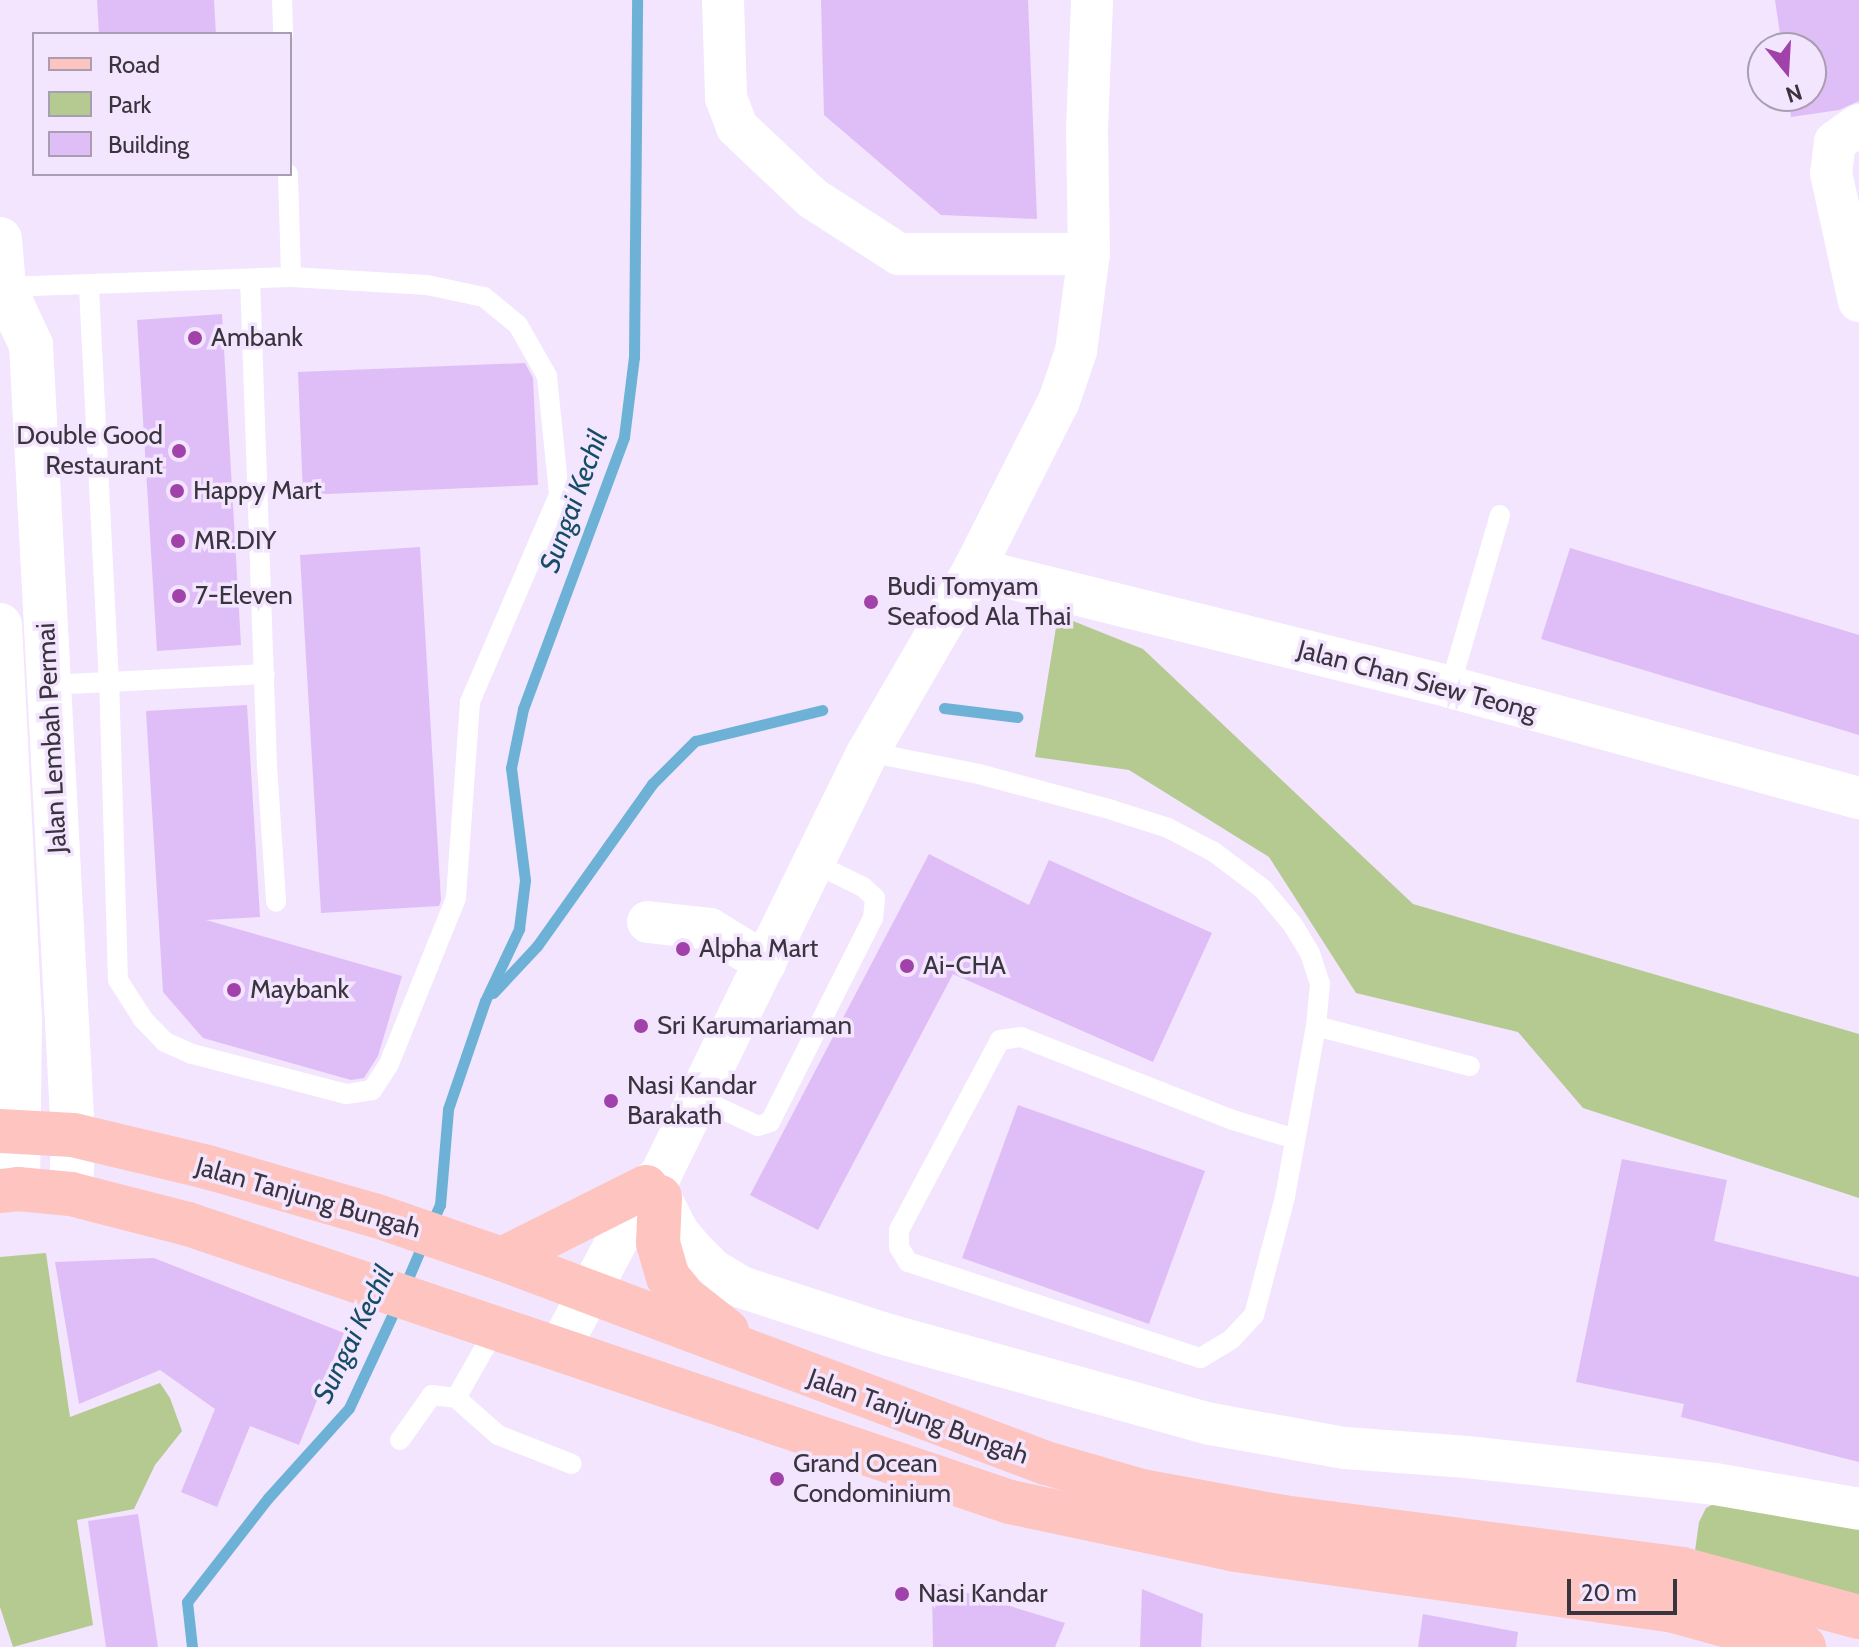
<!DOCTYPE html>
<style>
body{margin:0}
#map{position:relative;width:1859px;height:1647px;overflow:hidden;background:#f2e5fd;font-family:Cabin,sans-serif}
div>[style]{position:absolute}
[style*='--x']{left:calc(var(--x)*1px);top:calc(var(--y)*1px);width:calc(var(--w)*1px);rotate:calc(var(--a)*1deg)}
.green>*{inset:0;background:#b5ca91}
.stream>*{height:11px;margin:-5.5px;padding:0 5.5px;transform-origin:5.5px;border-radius:5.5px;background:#6db2d6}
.building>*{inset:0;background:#dfbef8}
.service>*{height:20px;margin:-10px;padding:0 10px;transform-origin:10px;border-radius:10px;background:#fff}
.minor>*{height:42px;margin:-21px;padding:0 21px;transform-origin:21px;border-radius:21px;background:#fff}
.secondary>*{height:44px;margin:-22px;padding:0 22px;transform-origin:22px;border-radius:22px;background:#fff}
.primary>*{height:44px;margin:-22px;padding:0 22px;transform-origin:22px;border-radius:22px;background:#fdc4c0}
.dots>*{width:22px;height:22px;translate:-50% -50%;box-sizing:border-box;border:4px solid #f2e5fd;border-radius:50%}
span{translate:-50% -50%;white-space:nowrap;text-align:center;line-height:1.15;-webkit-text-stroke:7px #f2e5fd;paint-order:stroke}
.poi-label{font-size:26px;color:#3a343f}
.left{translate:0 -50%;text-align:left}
.right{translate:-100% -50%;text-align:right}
.street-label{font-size:26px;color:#3a343f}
.water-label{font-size:28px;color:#164d66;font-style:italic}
.legend{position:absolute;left:32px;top:32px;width:260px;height:144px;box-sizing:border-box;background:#f2e5fd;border:2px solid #a89eb1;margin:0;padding:10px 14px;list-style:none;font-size:24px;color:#3a343f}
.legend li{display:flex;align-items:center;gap:16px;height:40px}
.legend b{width:40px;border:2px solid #a89eb1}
.north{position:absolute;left:1747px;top:32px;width:80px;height:80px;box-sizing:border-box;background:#f2e5fd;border:2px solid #a89eb1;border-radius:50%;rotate:162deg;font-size:22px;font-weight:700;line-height:32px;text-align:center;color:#3a343f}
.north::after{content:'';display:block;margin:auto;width:28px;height:36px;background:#a142aa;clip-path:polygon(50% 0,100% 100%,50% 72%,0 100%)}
.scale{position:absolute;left:1567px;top:1579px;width:110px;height:36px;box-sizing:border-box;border:4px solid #3a343f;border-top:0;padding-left:10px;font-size:24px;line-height:28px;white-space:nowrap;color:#3a343f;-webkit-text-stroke:6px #f2e5fd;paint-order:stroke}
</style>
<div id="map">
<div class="green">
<i style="clip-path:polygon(1058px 615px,1143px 649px,1413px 904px,1859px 1034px,1859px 1198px,1583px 1108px,1518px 1032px,1356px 993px,1269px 857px,1129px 770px,1035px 757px)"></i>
<i style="clip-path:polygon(46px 1253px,70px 1417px,160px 1383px,170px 1398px,182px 1431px,155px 1465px,134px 1509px,77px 1520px,93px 1625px,13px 1647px,0 1607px,0 1257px)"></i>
<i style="clip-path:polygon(1715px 1503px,1859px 1522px,1859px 1605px,1695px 1551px,1699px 1522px,1706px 1508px)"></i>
</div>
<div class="stream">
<i style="--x:944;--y:708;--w:74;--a:7"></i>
<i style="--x:493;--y:993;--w:64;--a:-46.9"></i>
<i style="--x:537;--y:946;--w:199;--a:-54.6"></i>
<i style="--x:652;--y:784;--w:61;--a:-45"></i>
<i style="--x:695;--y:741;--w:131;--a:-13.7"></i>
<i style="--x:430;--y:1227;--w:24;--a:-66"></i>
<i style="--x:440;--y:1205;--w:96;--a:-85.2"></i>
<i style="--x:448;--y:1109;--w:114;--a:-71.1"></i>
<i style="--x:485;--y:1001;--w:80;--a:-64.7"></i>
<i style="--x:519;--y:929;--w:49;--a:-83"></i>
<i style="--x:525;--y:880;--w:113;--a:-97.1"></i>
<i style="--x:511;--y:768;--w:60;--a:-78.5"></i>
<i style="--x:523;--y:709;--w:290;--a:-69.6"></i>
<i style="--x:624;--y:437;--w:81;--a:-82.9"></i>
<i style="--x:634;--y:357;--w:357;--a:-89.5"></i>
<i style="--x:403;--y:1290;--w:51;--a:-66.9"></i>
<i style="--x:192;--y:1647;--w:45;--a:-96.3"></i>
<i style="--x:187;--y:1602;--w:132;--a:-52.1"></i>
<i style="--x:268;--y:1498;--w:121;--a:-48"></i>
<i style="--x:349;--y:1408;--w:114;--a:-65"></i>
</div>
<div class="building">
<i style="clip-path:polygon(97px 0,214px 0,216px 34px,99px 34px)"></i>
<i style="clip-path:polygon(821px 0,1028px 0,1037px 219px,941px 215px,824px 115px)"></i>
<i style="clip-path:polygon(1775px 0,1859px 0,1859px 101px,1839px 110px,1791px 117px,1788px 96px,1811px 96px,1811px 48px,1782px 48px)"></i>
<i style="clip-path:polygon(222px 314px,241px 645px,157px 651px,137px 320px)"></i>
<i style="clip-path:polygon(525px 363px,533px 378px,538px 485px,303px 495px,298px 372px)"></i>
<i style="clip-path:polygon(420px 547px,441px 900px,439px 906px,321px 913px,300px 555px)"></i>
<i style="clip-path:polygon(1570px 548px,1859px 635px,1859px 735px,1541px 639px)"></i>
<i style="clip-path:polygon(247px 705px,260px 917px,206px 920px,402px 976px,378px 1056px,364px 1078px,351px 1080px,203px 1038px,163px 992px,146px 711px)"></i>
<i style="clip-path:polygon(929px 854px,1029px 905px,1049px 860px,1212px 933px,1153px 1062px,953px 974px,818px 1230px,750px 1195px)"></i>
<i style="clip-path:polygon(1018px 1105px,1205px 1171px,1149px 1324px,962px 1258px)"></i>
<i style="clip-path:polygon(1622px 1159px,1727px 1180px,1714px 1241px,1859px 1277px,1859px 1462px,1681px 1417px,1684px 1404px,1576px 1382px)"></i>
<i style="clip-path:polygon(154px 1258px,344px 1333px,299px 1445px,250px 1426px,217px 1507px,181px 1492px,215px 1409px,160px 1370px,79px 1404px,55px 1262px)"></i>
<i style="clip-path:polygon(138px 1514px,158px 1647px,106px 1647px,88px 1521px)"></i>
<i style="clip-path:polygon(932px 1582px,1065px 1623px,1055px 1647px,933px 1647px)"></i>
<i style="clip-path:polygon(1142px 1589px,1203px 1614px,1201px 1647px,1140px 1647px)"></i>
<i style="clip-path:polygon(1423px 1614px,1518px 1632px,1516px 1647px,1418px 1647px)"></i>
</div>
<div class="service">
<i style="--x:282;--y:0;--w:34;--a:88"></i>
<i style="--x:288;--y:174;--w:103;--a:88.3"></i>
<i style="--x:250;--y:279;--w:486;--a:88"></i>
<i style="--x:267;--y:765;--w:137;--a:86.2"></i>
<i style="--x:4;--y:287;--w:287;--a:-2"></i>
<i style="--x:291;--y:277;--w:136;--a:3.4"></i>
<i style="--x:427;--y:285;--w:58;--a:11.9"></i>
<i style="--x:484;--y:297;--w:44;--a:39.5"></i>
<i style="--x:518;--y:325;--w:59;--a:60.4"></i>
<i style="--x:547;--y:376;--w:120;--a:84.2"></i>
<i style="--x:559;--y:495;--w:225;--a:113.3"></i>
<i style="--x:470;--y:702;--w:196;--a:94.1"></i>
<i style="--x:456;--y:898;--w:179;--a:112"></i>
<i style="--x:389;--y:1064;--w:31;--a:123"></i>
<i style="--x:372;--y:1090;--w:26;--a:171"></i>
<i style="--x:346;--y:1094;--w:159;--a:-165.4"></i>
<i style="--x:192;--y:1054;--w:30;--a:-156"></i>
<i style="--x:165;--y:1042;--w:32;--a:-134"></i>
<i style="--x:143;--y:1019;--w:46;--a:-122.7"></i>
<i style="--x:118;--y:980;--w:297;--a:-91.7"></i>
<i style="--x:109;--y:683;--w:399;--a:-92.9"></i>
<i style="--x:49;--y:685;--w:216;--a:-2.9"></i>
<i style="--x:1450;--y:687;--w:179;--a:-73.8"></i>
<i style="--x:868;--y:752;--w:113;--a:11.2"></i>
<i style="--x:979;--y:774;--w:138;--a:15.1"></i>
<i style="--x:1112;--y:810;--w:59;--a:17.8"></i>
<i style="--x:1168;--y:828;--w:52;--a:27.6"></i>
<i style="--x:1214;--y:852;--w:61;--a:37.1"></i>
<i style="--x:1263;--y:889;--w:47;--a:50.2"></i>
<i style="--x:1293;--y:925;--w:33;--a:59"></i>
<i style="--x:1310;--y:953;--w:33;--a:72"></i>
<i style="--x:1320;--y:984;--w:42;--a:95.4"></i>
<i style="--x:1316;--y:1026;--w:174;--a:100.3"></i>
<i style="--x:1285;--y:1197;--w:122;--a:104.7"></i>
<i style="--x:1254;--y:1315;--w:33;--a:133"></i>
<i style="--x:1232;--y:1339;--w:37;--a:149"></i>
<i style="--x:1200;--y:1358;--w:307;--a:-161.8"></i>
<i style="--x:908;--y:1262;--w:17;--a:-121"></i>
<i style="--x:899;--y:1247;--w:17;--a:-90"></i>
<i style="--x:899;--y:1230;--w:215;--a:-62"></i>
<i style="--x:1000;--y:1040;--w:21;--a:-8"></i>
<i style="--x:1021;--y:1037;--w:228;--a:21.4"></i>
<i style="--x:1233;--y:1120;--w:65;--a:17"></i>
<i style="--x:1316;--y:1026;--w:159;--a:14.6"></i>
<i style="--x:698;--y:1098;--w:66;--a:25"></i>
<i style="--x:758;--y:1126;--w:13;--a:-18"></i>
<i style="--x:770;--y:1122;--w:229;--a:-63.2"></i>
<i style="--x:873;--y:918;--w:20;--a:-84"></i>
<i style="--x:875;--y:898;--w:16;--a:-137"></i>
<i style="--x:863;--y:887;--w:55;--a:-153.9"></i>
<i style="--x:456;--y:1398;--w:56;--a:41.4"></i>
<i style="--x:498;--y:1435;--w:79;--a:21.4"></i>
<i style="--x:400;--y:1440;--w:55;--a:-54.6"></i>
<i style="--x:432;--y:1395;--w:24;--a:7"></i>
<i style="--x:456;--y:1398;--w:81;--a:-60.3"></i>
</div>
<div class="minor">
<i style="--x:723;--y:0;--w:98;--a:88.2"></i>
<i style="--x:726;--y:98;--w:31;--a:69"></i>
<i style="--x:737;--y:127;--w:103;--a:43.4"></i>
<i style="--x:812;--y:198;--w:103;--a:32.8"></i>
<i style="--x:899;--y:254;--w:190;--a:0"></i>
<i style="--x:1859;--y:125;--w:29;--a:145"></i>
<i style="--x:1835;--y:142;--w:31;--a:97"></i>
<i style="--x:1831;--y:173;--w:131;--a:77.7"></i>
<i style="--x:974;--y:569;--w:490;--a:13.9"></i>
<i style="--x:1450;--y:687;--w:424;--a:15.2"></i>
<i style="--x:648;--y:922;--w:62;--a:6.4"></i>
<i style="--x:710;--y:929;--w:65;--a:31.7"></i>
<i style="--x:660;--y:1197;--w:38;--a:63"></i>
<i style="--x:677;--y:1231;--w:26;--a:50"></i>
<i style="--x:694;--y:1251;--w:27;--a:45"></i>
<i style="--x:713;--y:1270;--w:33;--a:31"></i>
<i style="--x:741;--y:1287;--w:156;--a:18"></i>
<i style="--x:889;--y:1335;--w:334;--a:15.5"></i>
<i style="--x:1211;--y:1424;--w:136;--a:10.2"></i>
<i style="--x:1345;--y:1448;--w:122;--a:4.2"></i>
<i style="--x:1467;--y:1457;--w:249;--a:6.2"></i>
<i style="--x:1715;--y:1484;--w:146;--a:9.8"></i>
<i style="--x:559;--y:1349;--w:184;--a:-61.8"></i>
<i style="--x:646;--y:1187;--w:18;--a:-38"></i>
<i style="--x:660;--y:1176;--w:472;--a:-63.9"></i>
<i style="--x:868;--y:752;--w:211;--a:-59.9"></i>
<i style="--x:974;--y:569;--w:188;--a:-63.2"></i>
<i style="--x:1059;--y:401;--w:53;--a:-71.2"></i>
<i style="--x:1076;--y:351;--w:98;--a:-82.4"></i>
<i style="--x:1089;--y:254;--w:123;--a:-90.9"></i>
<i style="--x:1087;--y:131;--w:131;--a:-87.8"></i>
</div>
<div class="secondary">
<i style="--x:0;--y:239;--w:48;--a:85.2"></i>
<i style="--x:4;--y:287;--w:64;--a:65"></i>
<i style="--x:31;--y:345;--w:791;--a:86.96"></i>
<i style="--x:73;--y:1135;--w:59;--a:91.9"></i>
<i style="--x:0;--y:625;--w:399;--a:87.1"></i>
<i style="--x:20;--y:1023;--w:166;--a:90.7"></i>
</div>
<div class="primary">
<i style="--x:0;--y:1131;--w:73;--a:3.1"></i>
<i style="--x:73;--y:1135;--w:138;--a:13.4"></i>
<i style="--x:207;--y:1167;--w:177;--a:16.1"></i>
<i style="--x:377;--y:1216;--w:132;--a:19"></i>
<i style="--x:502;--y:1259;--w:581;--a:20.56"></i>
<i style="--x:1046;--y:1463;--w:99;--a:16.4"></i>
<i style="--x:1141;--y:1491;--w:144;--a:10.4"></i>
<i style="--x:1283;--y:1517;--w:402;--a:7.4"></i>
<i style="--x:1682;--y:1569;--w:183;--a:15.2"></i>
<i style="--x:0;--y:1191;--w:18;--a:-6"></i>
<i style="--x:18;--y:1189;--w:53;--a:5.4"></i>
<i style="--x:71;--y:1194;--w:121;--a:14.4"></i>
<i style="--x:188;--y:1224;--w:868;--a:18.69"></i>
<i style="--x:1010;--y:1502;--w:231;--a:12"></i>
<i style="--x:1236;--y:1550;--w:438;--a:7.9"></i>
<i style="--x:1670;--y:1610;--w:139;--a:15.4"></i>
<i style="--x:660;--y:1197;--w:46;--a:92.5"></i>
<i style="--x:658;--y:1243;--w:35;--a:74"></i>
<i style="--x:668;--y:1277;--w:26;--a:51"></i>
<i style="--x:684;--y:1297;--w:55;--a:38.3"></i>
<i style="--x:502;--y:1259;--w:161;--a:-26.6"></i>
</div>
<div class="dots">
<i style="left:195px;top:338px;background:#a142aa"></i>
<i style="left:179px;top:451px;background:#a142aa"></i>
<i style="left:177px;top:491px;background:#a142aa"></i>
<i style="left:178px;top:541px;background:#a142aa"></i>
<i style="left:179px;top:596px;background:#a142aa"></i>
<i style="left:871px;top:602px;background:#a142aa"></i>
<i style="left:683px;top:949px;background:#a142aa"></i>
<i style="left:907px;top:966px;background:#a142aa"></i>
<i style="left:234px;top:990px;background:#a142aa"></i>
<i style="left:641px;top:1026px;background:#a142aa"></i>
<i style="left:611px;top:1101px;background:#a142aa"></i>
<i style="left:777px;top:1479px;background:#a142aa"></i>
<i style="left:902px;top:1594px;background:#a142aa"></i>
</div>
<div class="poi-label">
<span class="left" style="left:211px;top:338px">Ambank</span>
<span class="right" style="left:163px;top:451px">Double Good<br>Restaurant</span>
<span class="left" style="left:193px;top:491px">Happy Mart</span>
<span class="left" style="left:194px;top:541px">MR.DIY</span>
<span class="left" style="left:887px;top:602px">Budi Tomyam<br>Seafood Ala Thai</span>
<span class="left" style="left:195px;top:596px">7-Eleven</span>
<span class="left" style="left:699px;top:949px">Alpha Mart</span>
<span class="left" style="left:923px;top:966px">Ai-CHA</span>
<span class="left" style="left:250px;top:990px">Maybank</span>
<span class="left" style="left:657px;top:1026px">Sri Karumariaman</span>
<span class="left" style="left:627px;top:1101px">Nasi Kandar<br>Barakath</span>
<span class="left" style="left:793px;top:1479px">Grand Ocean<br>Condominium</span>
<span class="left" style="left:918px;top:1594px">Nasi Kandar</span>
</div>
<div class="street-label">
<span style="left:1417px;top:681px;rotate:15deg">Jalan Chan Siew Teong</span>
<span style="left:52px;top:738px;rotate:-93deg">Jalan Lembah Permai</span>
<span style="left:308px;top:1198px;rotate:16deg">Jalan Tanjung Bungah</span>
<span style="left:918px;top:1417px;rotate:20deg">Jalan Tanjung Bungah</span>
</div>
<div class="water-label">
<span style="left:573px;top:501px;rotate:-70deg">Sungai Kechil</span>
<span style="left:353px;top:1334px;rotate:-64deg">Sungai Kechil</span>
</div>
<ul class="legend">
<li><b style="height:10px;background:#fdc4c0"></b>Road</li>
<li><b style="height:22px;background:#b5ca91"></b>Park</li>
<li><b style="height:22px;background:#dfbef8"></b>Building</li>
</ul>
<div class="north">N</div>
<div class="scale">20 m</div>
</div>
